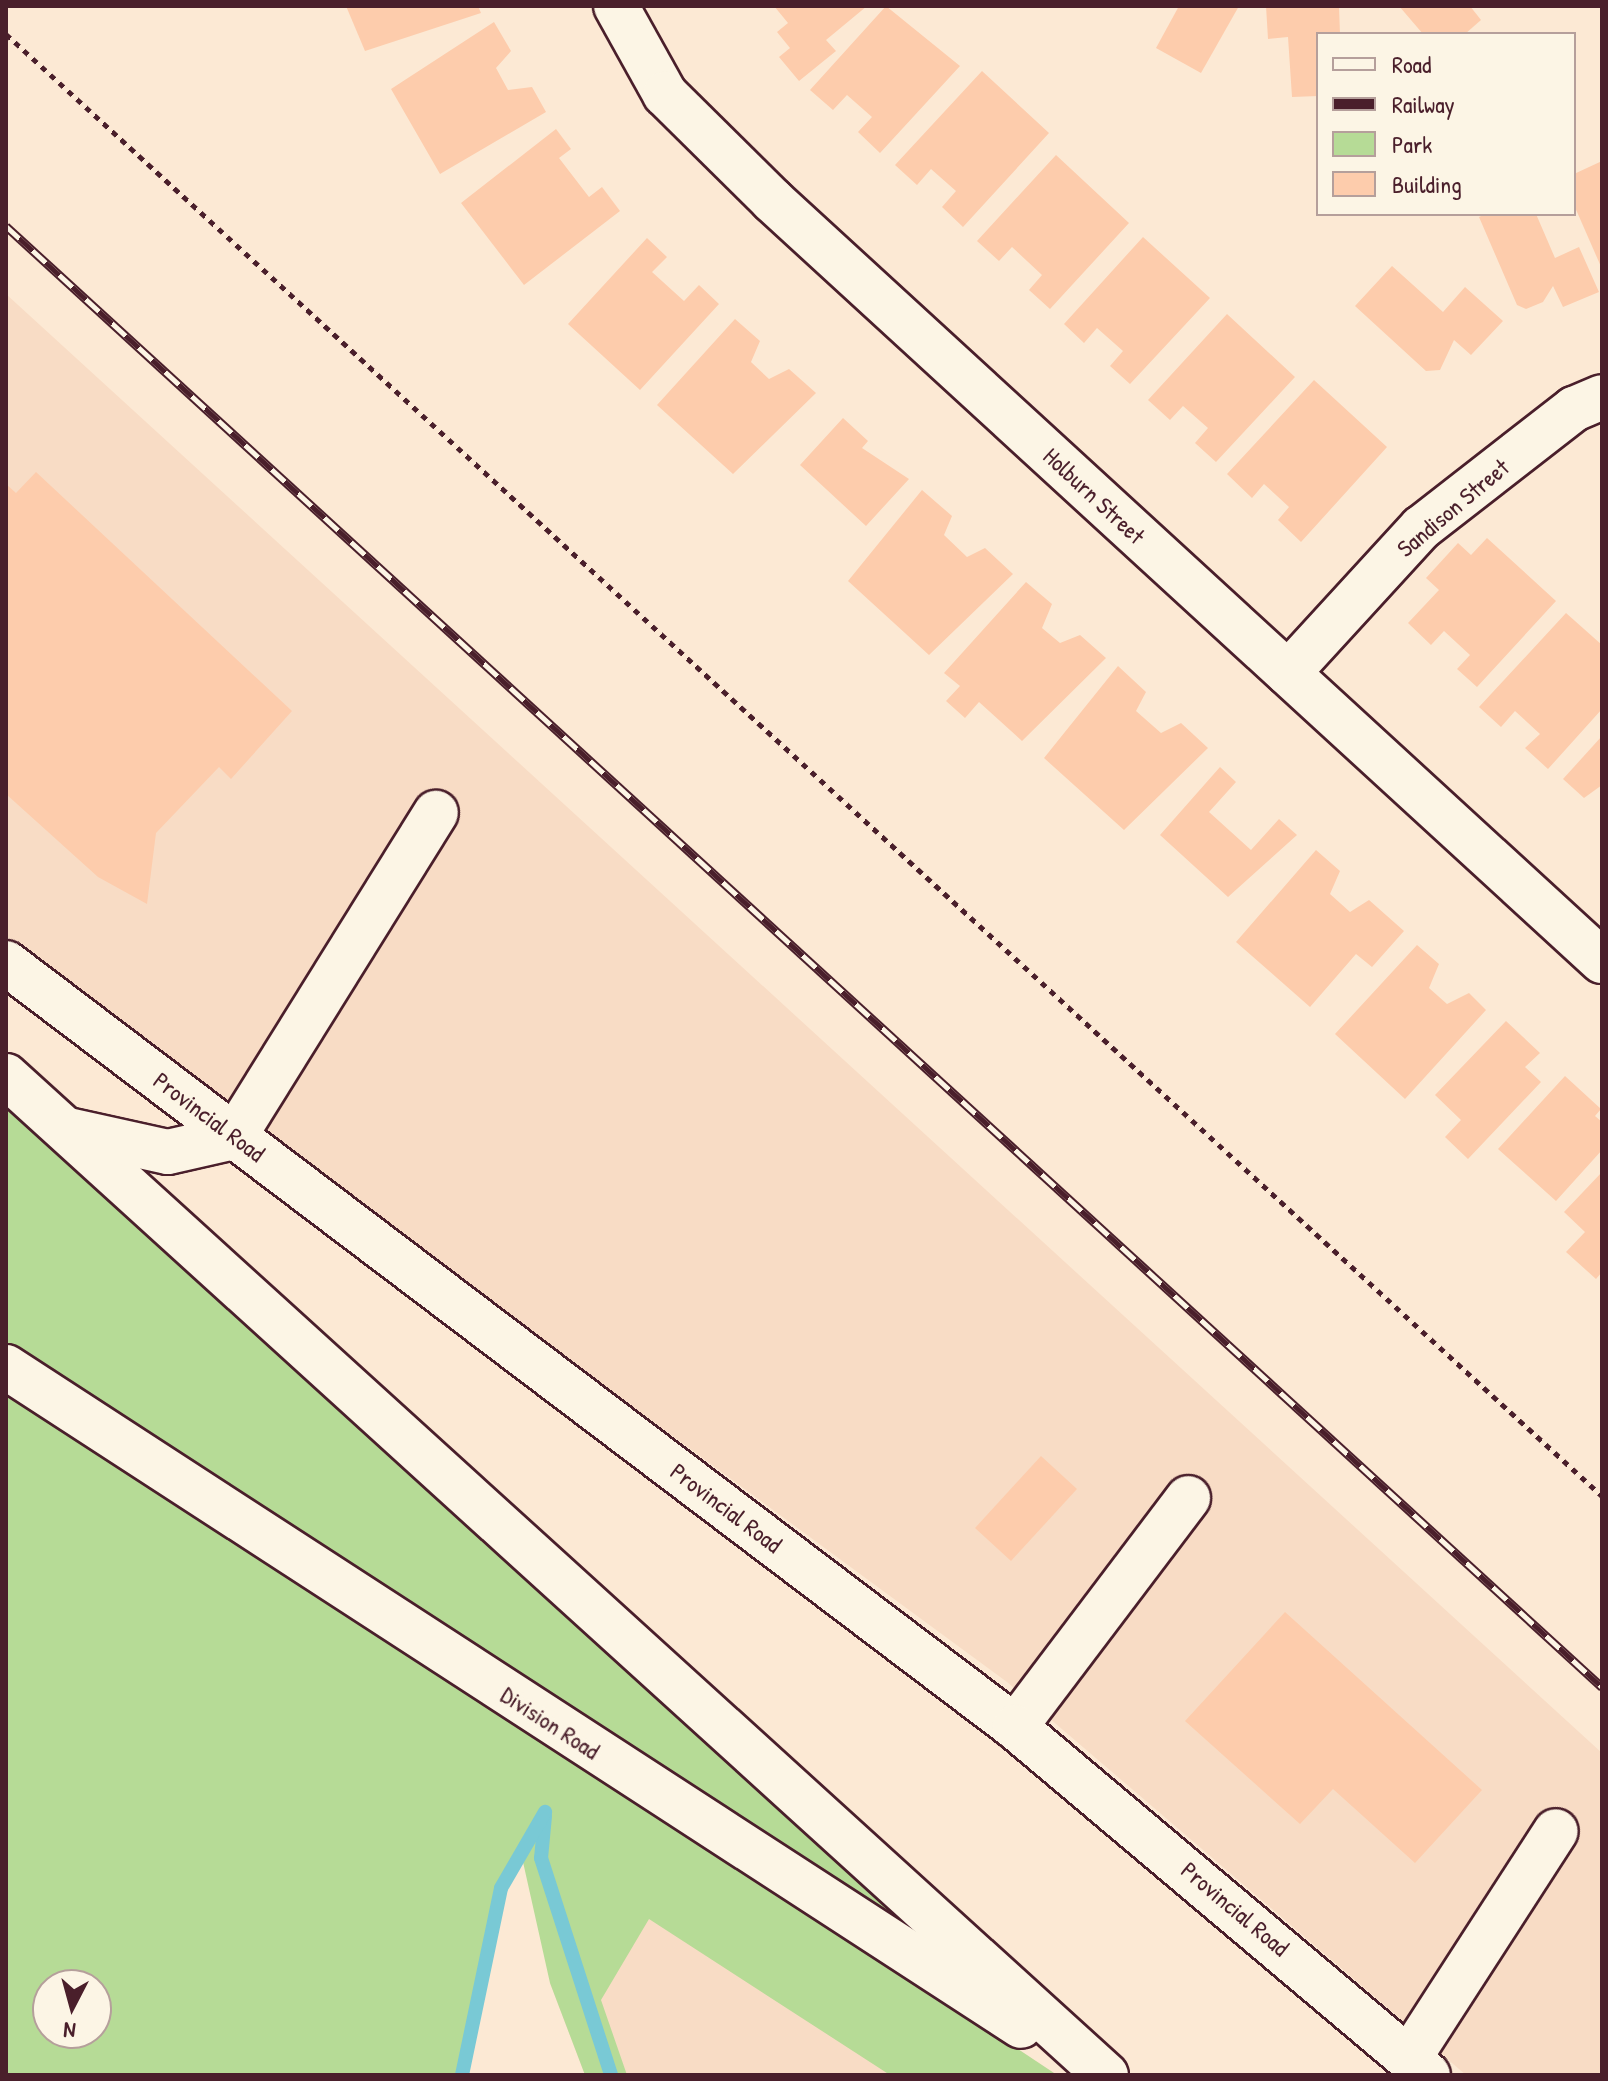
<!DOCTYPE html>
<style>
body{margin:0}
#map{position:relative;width:1608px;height:2081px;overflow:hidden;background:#fce9d4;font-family:"Patrick Hand",sans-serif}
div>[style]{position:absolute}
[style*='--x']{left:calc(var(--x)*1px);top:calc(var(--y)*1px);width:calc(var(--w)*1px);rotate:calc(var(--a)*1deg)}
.built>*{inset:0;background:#f8dcc5}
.green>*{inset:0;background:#b6db96}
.stream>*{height:14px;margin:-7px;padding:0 7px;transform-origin:7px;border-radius:7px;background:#79c9d5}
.building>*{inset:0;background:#fdccac}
.path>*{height:5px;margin-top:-2.5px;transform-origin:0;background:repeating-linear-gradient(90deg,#4a1f2b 0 6px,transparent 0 12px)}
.roads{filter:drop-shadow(2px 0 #4a1f2b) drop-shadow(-2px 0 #4a1f2b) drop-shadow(0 2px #4a1f2b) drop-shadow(0 -2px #4a1f2b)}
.minor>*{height:44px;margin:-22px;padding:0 22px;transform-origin:22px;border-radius:22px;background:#fcf5e5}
.major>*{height:44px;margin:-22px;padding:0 22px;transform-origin:22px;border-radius:22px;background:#fcf5e5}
.rail>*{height:9px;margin-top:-4.5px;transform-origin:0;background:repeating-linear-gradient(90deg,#fcf5e5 0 18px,#4a1f2b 0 36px);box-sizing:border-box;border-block:2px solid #4a1f2b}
span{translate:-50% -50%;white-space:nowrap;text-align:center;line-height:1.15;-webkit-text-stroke:8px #fcf5e5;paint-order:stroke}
.street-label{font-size:24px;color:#4a1f2b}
.frame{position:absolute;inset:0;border:8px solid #4a1f2b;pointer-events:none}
.legend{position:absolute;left:1316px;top:32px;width:260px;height:184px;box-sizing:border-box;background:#fcf5e5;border:2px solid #b59f9b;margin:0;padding:10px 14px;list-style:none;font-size:24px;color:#4a1f2b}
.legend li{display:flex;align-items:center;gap:16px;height:40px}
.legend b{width:40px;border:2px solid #b59f9b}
.north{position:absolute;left:32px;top:1969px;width:80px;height:80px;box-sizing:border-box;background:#fcf5e5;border:2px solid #b59f9b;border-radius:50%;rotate:186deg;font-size:22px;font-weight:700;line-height:32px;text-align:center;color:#4a1f2b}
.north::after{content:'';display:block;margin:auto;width:28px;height:36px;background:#4a1f2b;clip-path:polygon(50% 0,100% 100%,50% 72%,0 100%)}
</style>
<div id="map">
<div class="built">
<i style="clip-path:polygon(6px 294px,1602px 1753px,1602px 2075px,1466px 2075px,1007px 1682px,195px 1085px,6px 936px)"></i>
<i style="clip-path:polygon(583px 1759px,1057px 2075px,585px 2075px,550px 1983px)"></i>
</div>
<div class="green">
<i style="clip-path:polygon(6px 1102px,1028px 2019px,6px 1344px)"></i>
<i style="clip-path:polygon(evenodd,6px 1389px,583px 1759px,1057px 2075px,890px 2075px,649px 1919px,601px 2000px,627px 2075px,585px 2075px,550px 1983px,521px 1853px,501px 1888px,462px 2075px,6px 2075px,6px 1389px,48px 1985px,96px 1985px,96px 2033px,48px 2033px,48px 1985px)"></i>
</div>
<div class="stream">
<i style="--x:545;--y:1816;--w:42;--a:95.4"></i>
<i style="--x:541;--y:1858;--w:228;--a:72.1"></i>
<i style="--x:462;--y:2075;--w:191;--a:-78.2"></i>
<i style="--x:501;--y:1888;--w:88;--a:-59.9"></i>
</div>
<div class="building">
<i style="clip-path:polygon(346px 6px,478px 6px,481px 13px,365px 51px)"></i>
<i style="clip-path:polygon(774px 6px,867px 6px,826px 40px,836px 51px,799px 81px,779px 57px,790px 48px,777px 32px,788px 23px)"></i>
<i style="clip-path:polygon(886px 6px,960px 66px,880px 153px,858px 132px,872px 117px,847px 95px,833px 110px,810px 90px)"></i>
<i style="clip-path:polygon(1179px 6px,1239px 6px,1201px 73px,1156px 48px)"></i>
<i style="clip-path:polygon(1266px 6px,1339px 6px,1340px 34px,1318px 34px,1318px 96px,1292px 97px,1288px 37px,1268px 39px)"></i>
<i style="clip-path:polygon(1399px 6px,1470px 6px,1481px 20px,1465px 34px,1423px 34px)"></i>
<i style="clip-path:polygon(494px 22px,511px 51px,496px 68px,508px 90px,532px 87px,546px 112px,440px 174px,391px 89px)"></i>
<i style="clip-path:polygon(982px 71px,1049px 133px,963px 227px,942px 207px,956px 191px,931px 169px,917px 185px,895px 165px)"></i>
<i style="clip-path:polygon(556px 129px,571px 149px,559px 158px,589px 197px,602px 187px,620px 211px,524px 285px,461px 203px)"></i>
<i style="clip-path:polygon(1056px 155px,1129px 223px,1050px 309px,1029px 290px,1042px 275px,1012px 247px,999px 261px,977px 241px)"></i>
<i style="clip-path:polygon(1602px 161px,1602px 269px,1574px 205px,1574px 174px)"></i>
<i style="clip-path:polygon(1485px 214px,1536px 214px,1555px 258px,1579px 247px,1599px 292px,1563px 307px,1553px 286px,1543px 302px,1526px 309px,1517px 305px,1479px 217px)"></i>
<i style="clip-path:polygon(1143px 237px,1210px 298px,1130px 384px,1110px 366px,1123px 351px,1097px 328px,1084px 343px,1064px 324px)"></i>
<i style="clip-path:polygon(647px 238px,667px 257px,652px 272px,684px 301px,699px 285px,719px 304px,640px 390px,568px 324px)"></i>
<i style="clip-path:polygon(1392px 266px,1443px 312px,1465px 287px,1503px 321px,1471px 355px,1454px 340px,1440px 370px,1426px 371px,1355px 306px)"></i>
<i style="clip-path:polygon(1227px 314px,1295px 377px,1216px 462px,1195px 443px,1208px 428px,1183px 406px,1170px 420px,1148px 400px)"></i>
<i style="clip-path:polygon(735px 319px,760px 341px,751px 362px,769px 379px,789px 369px,816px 393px,733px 474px,657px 405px)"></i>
<i style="clip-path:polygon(1314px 380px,1387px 447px,1301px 542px,1278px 520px,1289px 507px,1264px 484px,1252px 498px,1227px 474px)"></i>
<i style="clip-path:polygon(843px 418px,868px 441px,862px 448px,909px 479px,866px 526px,800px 465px)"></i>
<i style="clip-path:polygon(36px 472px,292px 711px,231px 779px,219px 767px,156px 833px,147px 904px,98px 877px,6px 794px,6px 484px,16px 493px)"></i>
<i style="clip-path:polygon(922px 490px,952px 516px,944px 535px,967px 557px,985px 548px,1013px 574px,929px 655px,848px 581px)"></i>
<i style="clip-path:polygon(1487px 538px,1556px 601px,1477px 687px,1457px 669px,1470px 655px,1444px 631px,1431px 645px,1408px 623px,1439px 590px,1426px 578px,1458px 543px,1471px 555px)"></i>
<i style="clip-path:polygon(1026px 582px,1052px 604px,1042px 628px,1060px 643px,1080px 635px,1106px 658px,1022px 741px,979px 702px,965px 718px,946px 701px,960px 686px,944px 673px)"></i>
<i style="clip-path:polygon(1566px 613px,1602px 645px,1602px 709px,1548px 769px,1525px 748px,1540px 734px,1515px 711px,1501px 727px,1479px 707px)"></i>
<i style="clip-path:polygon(1118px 666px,1146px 692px,1136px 711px,1161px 733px,1181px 723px,1208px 748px,1124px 830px,1044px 758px)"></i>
<i style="clip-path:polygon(1602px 736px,1602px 785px,1584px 798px,1563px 779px)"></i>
<i style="clip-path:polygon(1220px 767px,1236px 782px,1209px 812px,1251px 850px,1279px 819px,1297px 835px,1228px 897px,1160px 835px)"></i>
<i style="clip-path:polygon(1316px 850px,1340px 871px,1330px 894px,1350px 912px,1369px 900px,1404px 931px,1372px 967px,1356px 954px,1310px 1007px,1236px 942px)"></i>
<i style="clip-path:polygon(1417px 945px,1439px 964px,1429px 988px,1447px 1004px,1469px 993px,1486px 1010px,1405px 1099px,1335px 1034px)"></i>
<i style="clip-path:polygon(1506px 1021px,1540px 1053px,1525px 1067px,1541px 1082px,1468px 1159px,1445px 1137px,1461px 1120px,1435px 1095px)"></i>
<i style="clip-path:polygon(1565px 1076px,1601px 1109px,1595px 1116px,1602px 1122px,1602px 1150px,1556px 1201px,1498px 1149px)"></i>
<i style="clip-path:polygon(1602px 1172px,1602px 1272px,1596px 1279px,1566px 1252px,1585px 1232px,1564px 1212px)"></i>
<i style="clip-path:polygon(1041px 1456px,1077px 1489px,1011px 1561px,975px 1528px)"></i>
<i style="clip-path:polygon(1285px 1612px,1482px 1790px,1415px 1863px,1333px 1789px,1300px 1824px,1185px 1721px)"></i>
</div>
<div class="path">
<i style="--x:6;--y:34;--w:2164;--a:42.49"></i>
</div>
<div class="roads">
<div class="minor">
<i style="--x:616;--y:6;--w:101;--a:60.9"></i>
<i style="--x:665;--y:94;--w:151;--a:44.7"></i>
<i style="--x:772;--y:200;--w:1126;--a:42.52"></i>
<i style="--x:1288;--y:673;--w:197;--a:-47.5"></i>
<i style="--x:1421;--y:528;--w:194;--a:-37.9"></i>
<i style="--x:1574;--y:409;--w:30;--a:-23"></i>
<i style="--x:234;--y:1137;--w:382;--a:-58.1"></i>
<i style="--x:1015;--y:1727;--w:287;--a:-52.9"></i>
<i style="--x:1409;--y:2058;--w:270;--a:-57.1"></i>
</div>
<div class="major">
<i style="--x:6;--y:963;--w:1266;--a:37.13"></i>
<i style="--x:1015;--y:1727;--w:540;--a:40.12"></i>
<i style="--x:6;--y:1076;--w:1486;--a:42.25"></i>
<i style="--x:68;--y:1130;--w:102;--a:12.4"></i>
<i style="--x:168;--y:1152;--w:68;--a:-12.8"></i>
<i style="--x:6;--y:1367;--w:1210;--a:32.99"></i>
</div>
</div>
<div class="rail">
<i style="--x:6;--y:226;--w:2164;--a:42.47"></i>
</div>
<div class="street-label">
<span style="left:1094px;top:496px;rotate:43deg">Holburn Street</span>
<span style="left:1453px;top:508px;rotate:-40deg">Sandison Street</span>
<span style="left:209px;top:1117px;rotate:37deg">Provincial Road</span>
<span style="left:726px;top:1508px;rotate:37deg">Provincial Road</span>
<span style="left:550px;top:1723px;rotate:33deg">Division Road</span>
<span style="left:1235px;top:1909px;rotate:40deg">Provincial Road</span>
</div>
<div class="frame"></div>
<ul class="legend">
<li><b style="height:10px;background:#fcf5e5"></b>Road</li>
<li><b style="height:10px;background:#4a1f2b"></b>Railway</li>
<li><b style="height:22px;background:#b6db96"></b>Park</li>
<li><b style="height:22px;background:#fdccac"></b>Building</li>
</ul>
<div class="north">N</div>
</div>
